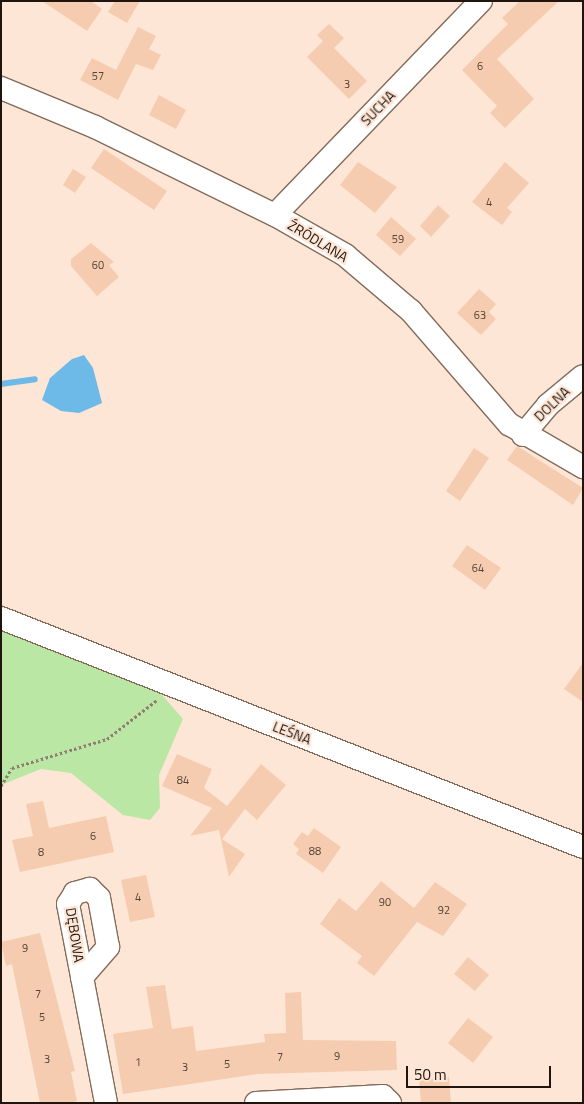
<!DOCTYPE html>
<meta charset="utf-8">
<style>
body{margin:0}
#map{position:relative;width:584px;height:1104px;overflow:hidden;background:#fde6d6;font-family:"Titillium Web",sans-serif}
div>[style]{position:absolute}
[style*='--x']{left:calc(var(--x)*1px);top:calc(var(--y)*1px);width:calc(var(--w)*1px);rotate:calc(var(--a)*1deg)}
.green>*{inset:0;background:#bbe7a4}
.water>*{inset:0;background:#6db9e8}
.stream>*{height:5.5px;margin:-2.75px;padding:0 2.75px;transform-origin:2.75px;border-radius:2.75px;background:#6db9e8}
.building>*{inset:0;background:#f5ccaf}
.path>*{height:3px;margin-top:-1.5px;transform-origin:0;background:repeating-linear-gradient(90deg,#8f7e72 0 2.5px,transparent 0 5px)}
.roads{filter:drop-shadow(1px 0 #846b59) drop-shadow(-1px 0 #846b59) drop-shadow(0 1px #846b59) drop-shadow(0 -1px #846b59)}
.street>*{height:22px;margin:-11px;padding:0 11px;transform-origin:11px;border-radius:11px;background:#fff}
span{translate:-50% -50%;white-space:nowrap;text-align:center;line-height:1.15;-webkit-text-stroke:4.5px #fde6d6;paint-order:stroke}
.number-label{font-size:11px;color:#544336}
.number-label span{-webkit-text-stroke-width:0}
.street-label{font-size:14px;color:#1f150e}
.frame{position:absolute;inset:0;border:2px solid #1f150e;pointer-events:none}
.scale{position:absolute;left:406px;top:1066px;width:145px;height:22px;box-sizing:border-box;border:2px solid #1f150e;border-top:0;padding-left:6px;font-size:15px;line-height:18px;white-space:nowrap;color:#1f150e;-webkit-text-stroke:4px #fde6d6;paint-order:stroke}
</style>
<div id="map">
<div class="green">
<i style="clip-path:polygon(1px 626px,156px 688px,183px 719px,159px 775px,160px 808px,150px 820px,123px 815px,71px 773px,41px 769px,1px 785px)"></i>
</div>
<div class="water">
<i style="clip-path:polygon(84px 355px,93px 368px,102px 403px,79px 413px,61px 411px,42px 400px,50px 378px,72px 359px)"></i>
</div>
<div class="stream">
<i style="--x:1;--y:384;--w:34;--a:-8"></i>
</div>
<div class="building">
<i style="clip-path:polygon(42px 1px,91px 1px,102px 9px,87px 31px)"></i>
<i style="clip-path:polygon(115px 1px,140px 1px,127px 23px,108px 12px)"></i>
<i style="clip-path:polygon(520px 1px,559px 1px,497px 59px,534px 99px,505px 128px,490px 113px,497px 106px,462px 70px,508px 24px,502px 18px)"></i>
<i style="clip-path:polygon(329px 24px,344px 38px,334px 48px,367px 81px,349px 99px,307px 57px,323px 41px,317px 35px)"></i>
<i style="clip-path:polygon(138px 27px,156px 36px,149px 49px,161px 55px,153px 70px,136px 64px,118px 100px,80px 80px,92px 58px,116px 70px)"></i>
<i style="clip-path:polygon(159px 95px,186px 110px,176px 129px,149px 115px)"></i>
<i style="clip-path:polygon(104px 149px,167px 191px,154px 210px,91px 168px)"></i>
<i style="clip-path:polygon(358px 162px,397px 187px,375px 213px,340px 185px)"></i>
<i style="clip-path:polygon(505px 162px,529px 183px,507px 208px,512px 212px,502px 225px,472px 202px)"></i>
<i style="clip-path:polygon(73px 169px,86px 177px,75px 193px,63px 185px)"></i>
<i style="clip-path:polygon(438px 205px,450px 216px,431px 237px,420px 226px)"></i>
<i style="clip-path:polygon(391px 217px,416px 239px,400px 256px,376px 235px)"></i>
<i style="clip-path:polygon(91px 243px,114px 262px,109px 265px,119px 277px,97px 296px,71px 266px,71px 259px)"></i>
<i style="clip-path:polygon(479px 289px,496px 304px,489px 312px,496px 319px,481px 335px,457px 313px)"></i>
<i style="clip-path:polygon(517px 446px,583px 488px,573px 505px,507px 460px)"></i>
<i style="clip-path:polygon(474px 448px,489px 458px,460px 501px,446px 491px)"></i>
<i style="clip-path:polygon(467px 545px,501px 568px,485px 590px,452px 566px)"></i>
<i style="clip-path:polygon(583px 663px,583px 702px,564px 689px)"></i>
<i style="clip-path:polygon(177px 754px,212px 769px,204px 788px,227px 806px,261px 764px,286px 785px,257px 820px,245px 809px,222px 839px,245px 854px,229px 877px,219px 830px,190px 836px,212px 808px,162px 786px)"></i>
<i style="clip-path:polygon(43px 801px,49px 828px,106px 816px,114px 852px,20px 872px,12px 840px,33px 836px,26px 804px)"></i>
<i style="clip-path:polygon(314px 828px,341px 847px,323px 873px,296px 854px,299px 849px,293px 844px,302px 832px,308px 836px)"></i>
<i style="clip-path:polygon(146px 875px,155px 917px,130px 922px,121px 880px)"></i>
<i style="clip-path:polygon(381px 881px,414px 908px,435px 882px,467px 904px,443px 936px,417px 922px,374px 976px,357px 963px,362px 956px,320px 924px,339px 898px,356px 911px)"></i>
<i style="clip-path:polygon(40px 933px,75px 1071px,71px 1072px,77px 1101px,68px 1103px,40px 1103px,12px 964px,6px 966px,1px 942px)"></i>
<i style="clip-path:polygon(468px 957px,489px 975px,475px 991px,454px 974px)"></i>
<i style="clip-path:polygon(165px 985px,172px 1029px,193px 1026px,196px 1051px,265px 1042px,264px 1034px,286px 1033px,285px 993px,301px 992px,303px 1040px,396px 1041px,397px 1070px,257px 1074px,123px 1094px,113px 1034px,153px 1028px,146px 987px)"></i>
<i style="clip-path:polygon(468px 1018px,493px 1037px,473px 1063px,448px 1043px)"></i>
<i style="clip-path:polygon(449px 1077px,451px 1103px,421px 1103px,419px 1080px)"></i>
</div>
<div class="path">
<i style="--x:1;--y:786;--w:21;--a:-59"></i>
<i style="--x:12;--y:768;--w:99;--a:-17"></i>
<i style="--x:107;--y:739;--w:63;--a:-38"></i>
</div>
<div class="roads">
<div class="street">
<i style="--x:1;--y:88;--w:102;--a:22.5"></i>
<i style="--x:95;--y:127;--w:200;--a:26.1"></i>
<i style="--x:275;--y:215;--w:81;--a:29.7"></i>
<i style="--x:345;--y:255;--w:87;--a:40.3"></i>
<i style="--x:411;--y:311;--w:150;--a:49.1"></i>
<i style="--x:509;--y:424;--w:86;--a:30.2"></i>
<i style="--x:275;--y:215;--w:297;--a:-46.1"></i>
<i style="--x:523;--y:435;--w:39;--a:-50"></i>
<i style="--x:548;--y:405;--w:45;--a:-39.6"></i>
<i style="--x:1;--y:618;--w:625;--a:21.48"></i>
<i style="--x:82;--y:977;--w:40;--a:-49"></i>
<i style="--x:108;--y:947;--w:50;--a:-100.4"></i>
<i style="--x:99;--y:898;--w:13;--a:-135"></i>
<i style="--x:90;--y:889;--w:16;--a:165"></i>
<i style="--x:75;--y:893;--w:13;--a:122"></i>
<i style="--x:68;--y:904;--w:74;--a:79.1"></i>
<i style="--x:82;--y:977;--w:128;--a:79.2"></i>
<i style="--x:256;--y:1103;--w:127;--a:-3.2"></i>
<i style="--x:383;--y:1096;--w:10;--a:45"></i>
</div>
</div>
<div class="number-label">
<span style="left:480px;top:66px">6</span>
<span style="left:98px;top:76px">57</span>
<span style="left:347px;top:84px">3</span>
<span style="left:489px;top:202px">4</span>
<span style="left:398px;top:239px">59</span>
<span style="left:98px;top:265px">60</span>
<span style="left:480px;top:315px">63</span>
<span style="left:478px;top:568px">64</span>
<span style="left:183px;top:780px">84</span>
<span style="left:93px;top:836px">6</span>
<span style="left:315px;top:851px">88</span>
<span style="left:41px;top:852px">8</span>
<span style="left:138px;top:897px">4</span>
<span style="left:385px;top:902px">90</span>
<span style="left:444px;top:910px">92</span>
<span style="left:25px;top:948px">9</span>
<span style="left:38px;top:994px">7</span>
<span style="left:42px;top:1017px">5</span>
<span style="left:337px;top:1056px">9</span>
<span style="left:280px;top:1057px">7</span>
<span style="left:47px;top:1059px">3</span>
<span style="left:138px;top:1062px">1</span>
<span style="left:227px;top:1064px">5</span>
<span style="left:185px;top:1067px">3</span>
</div>
<div class="street-label">
<span style="left:378px;top:108px;rotate:-46deg">SUCHA</span>
<span style="left:318px;top:241px;rotate:31deg">ŹRÓDLANA</span>
<span style="left:552px;top:404px;rotate:-44deg">DOLNA</span>
<span style="left:292px;top:733px;rotate:21deg">LEŚNA</span>
<span style="left:75px;top:935px;rotate:81deg">DĘBOWA</span>
</div>
<div class="frame"></div>
<div class="scale">50 m</div>
</div>
